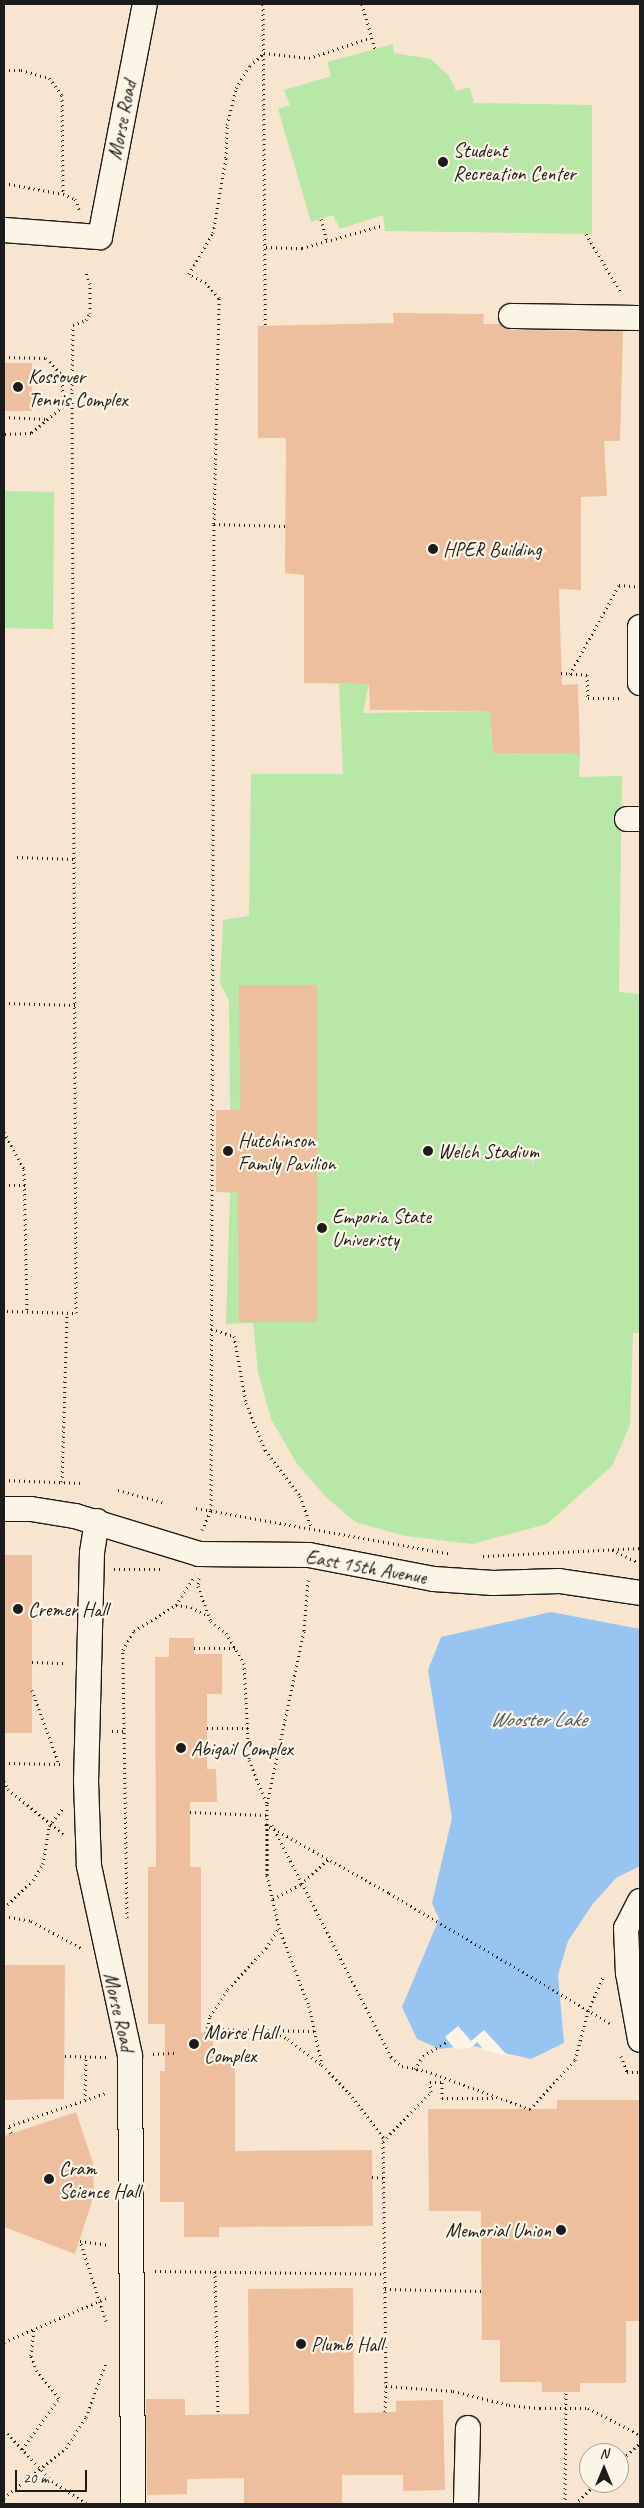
<!DOCTYPE html>
<style>
body{margin:0}
#map{position:relative;width:644px;height:2508px;overflow:hidden;background:#fcf5e5;font-family:Caveat,sans-serif}
div>[style]{position:absolute}
[style*='--x']{left:calc(var(--x)*1px);top:calc(var(--y)*1px);width:calc(var(--w)*1px);rotate:calc(var(--a)*1deg)}
.built>*{inset:0;background:#f8e5d0}
.green>*{inset:0;background:#b7e8a8}
.water>*{inset:0;background:#98c4f1}
.pier>*{inset:0;background:#fcf5e5}
.building>*{inset:0;background:#eebf9e}
.path>*{height:3px;margin-top:-1.5px;transform-origin:0;background:repeating-linear-gradient(90deg,#1c1c1c 0 1px,transparent 0 5px)}
.roads{filter:drop-shadow(1px 0 #1c1c1c) drop-shadow(-1px 0 #1c1c1c) drop-shadow(0 1px #1c1c1c) drop-shadow(0 -1px #1c1c1c)}
.minor>*{height:24px;margin:-12px;padding:0 12px;transform-origin:12px;border-radius:12px;background:#fcf5e5}
.dots>*{width:14px;height:14px;translate:-50% -50%;box-sizing:border-box;border:2px solid #fcf5e5;border-radius:50%}
span{translate:-50% -50%;white-space:nowrap;text-align:center;line-height:1.15;-webkit-text-stroke:4.5px #fcf5e5;paint-order:stroke}
.street-label{font-size:20px;color:#1c1c1c}
.poi-label{font-size:20px;color:#1c1c1c}
.left{translate:0 -50%;text-align:left}
.right{translate:-100% -50%;text-align:right}
.water-label{font-size:21px;color:#475767;font-style:italic}
.frame{position:absolute;inset:0;border:5px solid #1c1c1c;pointer-events:none}
.north{position:absolute;left:579px;top:2443px;width:50px;height:50px;box-sizing:border-box;background:#fcf5e5;border:1px solid #a29e95;border-radius:50%;rotate:0deg;font-size:14px;font-weight:700;line-height:20px;text-align:center;color:#1c1c1c}
.north::after{content:'';display:block;margin:auto;width:18px;height:22px;background:#1c1c1c;clip-path:polygon(50% 0,100% 100%,50% 72%,0 100%)}
.scale{position:absolute;left:15px;top:2470px;width:72px;height:22px;box-sizing:border-box;border:2px solid #1c1c1c;border-top:0;padding-left:6px;font-size:15px;line-height:18px;white-space:nowrap;color:#1c1c1c;-webkit-text-stroke:4px #fcf5e5;paint-order:stroke}
</style>
<div id="map">
<div class="built">
<i style="clip-path:polygon(evenodd,4px 4px,640px 4px,640px 2504px,4px 2504px,4px 4px,589px 2453px,619px 2453px,619px 2483px,589px 2483px,589px 2453px)"></i>
</div>
<div class="green">
<i style="clip-path:polygon(393px 44px,394px 53px,431px 59px,449px 76px,456px 91px,470px 87px,474px 103px,592px 105px,592px 234px,385px 231px,383px 215px,340px 229px,333px 215px,311px 222px,278px 109px,290px 105px,284px 90px,331px 76px,327px 62px)"></i>
<i style="clip-path:polygon(4px 491px,54px 492px,53px 629px,4px 628px)"></i>
<i style="clip-path:polygon(339px 684px,369px 684px,363px 713px,490px 711px,493px 753px,580px 754px,579px 777px,622px 776px,619px 992px,640px 994px,640px 1333px,633px 1333px,630px 1425px,612px 1466px,547px 1524px,472px 1544px,405px 1536px,355px 1522px,326px 1497px,297px 1464px,271px 1419px,258px 1372px,253px 1323px,226px 1324px,230px 1193px,216px 1192px,216px 1110px,230px 1110px,229px 1001px,220px 983px,223px 920px,249px 916px,251px 774px,343px 774px)"></i>
</div>
<div class="water">
<i style="clip-path:polygon(551px 1612px,640px 1629px,640px 1866px,616px 1878px,592px 1905px,568px 1941px,558px 1975px,564px 2043px,531px 2059px,469px 2045px,440px 2049px,417px 2039px,402px 2007px,439px 1919px,432px 1903px,452px 1818px,428px 1670px,441px 1637px)"></i>
</div>
<div class="pier">
<i style="clip-path:polygon(458px 2026px,471px 2041px,484px 2030px,508px 2056px,485px 2051px,477px 2042px,471px 2048px,455px 2049px,445px 2037px)"></i>
</div>
<div class="building">
<i style="clip-path:polygon(393px 313px,484px 314px,483px 324px,501px 324px,511px 330px,623px 331px,620px 441px,604px 441px,607px 496px,581px 497px,581px 590px,559px 589px,562px 685px,578px 684px,580px 754px,493px 753px,490px 711px,370px 710px,369px 684px,304px 683px,304px 575px,285px 573px,286px 438px,258px 438px,258px 326px,394px 323px)"></i>
<i style="clip-path:polygon(4px 363px,32px 363px,32px 411px,4px 411px)"></i>
<i style="clip-path:polygon(239px 985px,317px 985px,317px 1322px,239px 1322px,238px 1192px,216px 1192px,216px 1110px,240px 1110px)"></i>
<i style="clip-path:polygon(4px 1555px,32px 1555px,32px 1733px,4px 1733px)"></i>
<i style="clip-path:polygon(169px 1638px,194px 1638px,194px 1654px,222px 1654px,222px 1694px,207px 1694px,207px 1769px,216px 1769px,217px 1802px,190px 1802px,190px 1867px,201px 1867px,201px 2033px,213px 2033px,213px 2056px,235px 2056px,235px 2151px,372px 2150px,373px 2226px,219px 2227px,219px 2237px,184px 2237px,184px 2202px,160px 2202px,160px 2071px,165px 2071px,165px 2024px,148px 2024px,148px 1867px,156px 1867px,155px 1657px,169px 1657px)"></i>
<i style="clip-path:polygon(4px 1965px,65px 1965px,64px 2099px,4px 2100px)"></i>
<i style="clip-path:polygon(557px 2100px,640px 2100px,639px 2321px,626px 2321px,626px 2383px,580px 2383px,580px 2392px,542px 2392px,542px 2382px,500px 2382px,500px 2340px,482px 2340px,481px 2211px,429px 2211px,428px 2109px,557px 2109px)"></i>
<i style="clip-path:polygon(76px 2112px,93px 2163px,94px 2195px,75px 2254px,4px 2227px,4px 2136px)"></i>
<i style="clip-path:polygon(353px 2288px,354px 2413px,396px 2412px,396px 2401px,443px 2400px,445px 2490px,403px 2491px,403px 2475px,342px 2475px,342px 2504px,244px 2504px,244px 2478px,187px 2479px,187px 2494px,147px 2495px,146px 2399px,185px 2399px,185px 2415px,249px 2414px,248px 2289px)"></i>
</div>
<div class="path">
<i style="--x:263;--y:4;--w:322;--a:89.6"></i>
<i style="--x:362;--y:4;--w:47;--a:73.9"></i>
<i style="--x:4;--y:70;--w:17;--a:0"></i>
<i style="--x:21;--y:70;--w:29;--a:16"></i>
<i style="--x:49;--y:78;--w:21;--a:53"></i>
<i style="--x:62;--y:95;--w:99;--a:89.4"></i>
<i style="--x:4;--y:183;--w:60;--a:10.6"></i>
<i style="--x:63;--y:194;--w:13;--a:23"></i>
<i style="--x:75;--y:199;--w:11;--a:68"></i>
<i style="--x:321;--y:219;--w:23;--a:75"></i>
<i style="--x:586;--y:234;--w:70;--a:59"></i>
<i style="--x:266;--y:247;--w:36;--a:2"></i>
<i style="--x:302;--y:248;--w:85;--a:-15.7"></i>
<i style="--x:4;--y:357;--w:42;--a:1.4"></i>
<i style="--x:46;--y:358;--w:23;--a:47"></i>
<i style="--x:62;--y:375;--w:31;--a:88"></i>
<i style="--x:63;--y:406;--w:42;--a:139.8"></i>
<i style="--x:31;--y:433;--w:27;--a:178"></i>
<i style="--x:4;--y:417;--w:44;--a:2.6"></i>
<i style="--x:214;--y:524;--w:72;--a:1.6"></i>
<i style="--x:561;--y:673;--w:26;--a:4"></i>
<i style="--x:587;--y:675;--w:23;--a:88"></i>
<i style="--x:588;--y:698;--w:34;--a:0"></i>
<i style="--x:570;--y:674;--w:102;--a:-61.2"></i>
<i style="--x:619;--y:585;--w:21;--a:5"></i>
<i style="--x:17;--y:857;--w:58;--a:2"></i>
<i style="--x:4;--y:1003;--w:72;--a:1.6"></i>
<i style="--x:4;--y:1132;--w:42;--a:61.6"></i>
<i style="--x:24;--y:1169;--w:142;--a:88.8"></i>
<i style="--x:4;--y:1185;--w:21;--a:0"></i>
<i style="--x:7;--y:1311;--w:69;--a:1.7"></i>
<i style="--x:76;--y:1313;--w:923;--a:-90.25"></i>
<i style="--x:72;--y:390;--w:65;--a:-89.1"></i>
<i style="--x:73;--y:325;--w:14;--a:-21"></i>
<i style="--x:86;--y:320;--w:8;--a:-60"></i>
<i style="--x:90;--y:313;--w:29;--a:-90"></i>
<i style="--x:90;--y:284;--w:12;--a:-110"></i>
<i style="--x:211;--y:1329;--w:24;--a:17"></i>
<i style="--x:234;--y:1336;--w:68;--a:79.8"></i>
<i style="--x:246;--y:1403;--w:51;--a:68"></i>
<i style="--x:265;--y:1450;--w:58;--a:52.7"></i>
<i style="--x:300;--y:1496;--w:33;--a:70"></i>
<i style="--x:4;--y:1480;--w:78;--a:2.2"></i>
<i style="--x:62;--y:1482;--w:169;--a:-88.3"></i>
<i style="--x:118;--y:1490;--w:46;--a:15.3"></i>
<i style="--x:196;--y:1508;--w:260;--a:10.2"></i>
<i style="--x:202;--y:1530;--w:22;--a:-66"></i>
<i style="--x:211;--y:1510;--w:986;--a:-89.83"></i>
<i style="--x:214;--y:524;--w:226;--a:-88.7"></i>
<i style="--x:219;--y:298;--w:20;--a:-131"></i>
<i style="--x:206;--y:283;--w:19;--a:-152"></i>
<i style="--x:189;--y:274;--w:48;--a:-59.7"></i>
<i style="--x:213;--y:233;--w:76;--a:-80.2"></i>
<i style="--x:226;--y:158;--w:33;--a:-88"></i>
<i style="--x:227;--y:125;--w:38;--a:-76"></i>
<i style="--x:236;--y:88;--w:26;--a:-58"></i>
<i style="--x:250;--y:66;--w:19;--a:-43"></i>
<i style="--x:264;--y:53;--w:45;--a:6.3"></i>
<i style="--x:309;--y:58;--w:64;--a:-18.2"></i>
<i style="--x:612;--y:1550;--w:31;--a:25"></i>
<i style="--x:483;--y:1556;--w:157;--a:-2.9"></i>
<i style="--x:114;--y:1569;--w:49;--a:0"></i>
<i style="--x:199;--y:1578;--w:8;--a:97"></i>
<i style="--x:198;--y:1586;--w:37;--a:70"></i>
<i style="--x:211;--y:1621;--w:19;--a:39"></i>
<i style="--x:226;--y:1633;--w:35;--a:59"></i>
<i style="--x:244;--y:1663;--w:97;--a:87"></i>
<i style="--x:249;--y:1760;--w:48;--a:67.8"></i>
<i style="--x:308;--y:1580;--w:51;--a:94.5"></i>
<i style="--x:304;--y:1631;--w:177;--a:102.1"></i>
<i style="--x:267;--y:1804;--w:71;--a:90"></i>
<i style="--x:267;--y:1875;--w:54;--a:77.2"></i>
<i style="--x:279;--y:1928;--w:84;--a:69"></i>
<i style="--x:309;--y:2006;--w:60;--a:77.6"></i>
<i style="--x:322;--y:2065;--w:39;--a:46"></i>
<i style="--x:349;--y:2093;--w:56;--a:52.3"></i>
<i style="--x:383;--y:2137;--w:249;--a:89.3"></i>
<i style="--x:386;--y:2386;--w:67;--a:4.3"></i>
<i style="--x:453;--y:2391;--w:58;--a:14"></i>
<i style="--x:509;--y:2405;--w:31;--a:6"></i>
<i style="--x:540;--y:2408;--w:48;--a:0"></i>
<i style="--x:588;--y:2408;--w:59;--a:27.4"></i>
<i style="--x:176;--y:1605;--w:15;--a:8"></i>
<i style="--x:191;--y:1607;--w:19;--a:28"></i>
<i style="--x:194;--y:1648;--w:43;--a:0"></i>
<i style="--x:32;--y:1662;--w:34;--a:2"></i>
<i style="--x:32;--y:1690;--w:79;--a:70"></i>
<i style="--x:207;--y:1728;--w:41;--a:0"></i>
<i style="--x:112;--y:1731;--w:12;--a:0"></i>
<i style="--x:4;--y:1763;--w:57;--a:1"></i>
<i style="--x:4;--y:1781;--w:9;--a:63"></i>
<i style="--x:8;--y:1789;--w:72;--a:39.4"></i>
<i style="--x:190;--y:1812;--w:76;--a:2.3"></i>
<i style="--x:265;--y:1824;--w:142;--a:29.1"></i>
<i style="--x:389;--y:1893;--w:256;--a:30.5"></i>
<i style="--x:272;--y:1825;--w:261;--a:62.8"></i>
<i style="--x:391;--y:2057;--w:14;--a:39"></i>
<i style="--x:402;--y:2066;--w:25;--a:12"></i>
<i style="--x:426;--y:2071;--w:111;--a:20.1"></i>
<i style="--x:530;--y:2109;--w:67;--a:-47.4"></i>
<i style="--x:575;--y:2060;--w:51;--a:-75.1"></i>
<i style="--x:588;--y:2011;--w:39;--a:-66"></i>
<i style="--x:273;--y:1899;--w:32;--a:-28"></i>
<i style="--x:301;--y:1884;--w:39;--a:-42"></i>
<i style="--x:4;--y:1908;--w:40;--a:-44"></i>
<i style="--x:33;--y:1880;--w:19;--a:-58"></i>
<i style="--x:43;--y:1864;--w:38;--a:-81"></i>
<i style="--x:49;--y:1826;--w:23;--a:-52"></i>
<i style="--x:4;--y:1916;--w:27;--a:10"></i>
<i style="--x:31;--y:1921;--w:59;--a:28.3"></i>
<i style="--x:127;--y:1918;--w:268;--a:-90.9"></i>
<i style="--x:123;--y:1650;--w:22;--a:-60"></i>
<i style="--x:134;--y:1631;--w:49;--a:-31.8"></i>
<i style="--x:176;--y:1605;--w:35;--a:-57"></i>
<i style="--x:208;--y:2029;--w:106;--a:1.1"></i>
<i style="--x:271;--y:2031;--w:19;--a:25"></i>
<i style="--x:288;--y:2039;--w:43;--a:37.4"></i>
<i style="--x:206;--y:2033;--w:17;--a:-77"></i>
<i style="--x:210;--y:2016;--w:32;--a:-56"></i>
<i style="--x:228;--y:1989;--w:56;--a:-47.2"></i>
<i style="--x:266;--y:1948;--w:24;--a:-57"></i>
<i style="--x:153;--y:2054;--w:22;--a:-3"></i>
<i style="--x:65;--y:2056;--w:41;--a:1.4"></i>
<i style="--x:621;--y:2056;--w:17;--a:69"></i>
<i style="--x:627;--y:2072;--w:13;--a:0"></i>
<i style="--x:415;--y:2069;--w:15;--a:-58"></i>
<i style="--x:423;--y:2056;--w:29;--a:-31"></i>
<i style="--x:85;--y:2100;--w:44;--a:-88.7"></i>
<i style="--x:11;--y:2133;--w:7;--a:-106"></i>
<i style="--x:9;--y:2126;--w:102;--a:-18.8"></i>
<i style="--x:383;--y:2141;--w:69;--a:-45.6"></i>
<i style="--x:431;--y:2092;--w:10;--a:-96"></i>
<i style="--x:430;--y:2082;--w:12;--a:0"></i>
<i style="--x:442;--y:2082;--w:16;--a:90"></i>
<i style="--x:442;--y:2098;--w:52;--a:0"></i>
<i style="--x:372;--y:2177;--w:12;--a:5"></i>
<i style="--x:155;--y:2271;--w:230;--a:0.7"></i>
<i style="--x:215;--y:2271;--w:144;--a:88.8"></i>
<i style="--x:385;--y:2289;--w:97;--a:1.2"></i>
<i style="--x:106;--y:2321;--w:84;--a:-108"></i>
<i style="--x:80;--y:2241;--w:29;--a:8"></i>
<i style="--x:4;--y:2342;--w:114;--a:-23.2"></i>
<i style="--x:385;--y:2412;--w:26;--a:-88"></i>
<i style="--x:4;--y:2430;--w:70;--a:46.7"></i>
<i style="--x:52;--y:2481;--w:42;--a:33.3"></i>
<i style="--x:22;--y:2449;--w:63;--a:-54"></i>
<i style="--x:59;--y:2398;--w:35;--a:-129"></i>
<i style="--x:37;--y:2371;--w:16;--a:-112"></i>
<i style="--x:31;--y:2356;--w:28;--a:-84"></i>
<i style="--x:619;--y:2462;--w:28;--a:-42"></i>
<i style="--x:4;--y:2498;--w:80;--a:-38.9"></i>
<i style="--x:66;--y:2448;--w:37;--a:-57"></i>
<i style="--x:86;--y:2417;--w:58;--a:-69.7"></i>
<i style="--x:565;--y:2504;--w:112;--a:-89.5"></i>
<i style="--x:575;--y:2504;--w:30;--a:-44"></i>
</div>
<div class="roads">
<div class="minor">
<i style="--x:4;--y:230;--w:96;--a:4.2"></i>
<i style="--x:100;--y:237;--w:237;--a:-79.1"></i>
<i style="--x:511;--y:316;--w:129;--a:0.9"></i>
<i style="--x:640;--y:627;--w:56;--a:90"></i>
<i style="--x:627;--y:819;--w:13;--a:0"></i>
<i style="--x:4;--y:1509;--w:27;--a:0"></i>
<i style="--x:31;--y:1509;--w:45;--a:9"></i>
<i style="--x:75;--y:1516;--w:130;--a:17"></i>
<i style="--x:199;--y:1554;--w:110;--a:0.5"></i>
<i style="--x:309;--y:1555;--w:127;--a:10.9"></i>
<i style="--x:434;--y:1579;--w:59;--a:3.9"></i>
<i style="--x:493;--y:1583;--w:66;--a:-1.7"></i>
<i style="--x:559;--y:1581;--w:82;--a:8.4"></i>
<i style="--x:97;--y:1521;--w:32;--a:99"></i>
<i style="--x:92;--y:1553;--w:228;--a:91.5"></i>
<i style="--x:86;--y:1781;--w:85;--a:88"></i>
<i style="--x:89;--y:1866;--w:194;--a:77.8"></i>
<i style="--x:130;--y:2056;--w:448;--a:89.6"></i>
<i style="--x:640;--y:1901;--w:30;--a:117"></i>
<i style="--x:626;--y:1928;--w:45;--a:87.5"></i>
<i style="--x:628;--y:1973;--w:68;--a:79.8"></i>
<i style="--x:466;--y:2504;--w:76;--a:-88.5"></i>
</div>
</div>
<div class="dots">
<i style="left:443px;top:162px;background:#1c1c1c"></i>
<i style="left:18px;top:387px;background:#1c1c1c"></i>
<i style="left:433px;top:549px;background:#1c1c1c"></i>
<i style="left:228px;top:1151px;background:#1c1c1c"></i>
<i style="left:428px;top:1151px;background:#1c1c1c"></i>
<i style="left:322px;top:1228px;background:#1c1c1c"></i>
<i style="left:18px;top:1609px;background:#1c1c1c"></i>
<i style="left:181px;top:1748px;background:#1c1c1c"></i>
<i style="left:194px;top:2044px;background:#1c1c1c"></i>
<i style="left:49px;top:2179px;background:#1c1c1c"></i>
<i style="left:561px;top:2230px;background:#1c1c1c"></i>
<i style="left:301px;top:2344px;background:#1c1c1c"></i>
</div>
<div class="street-label">
<span style="left:122px;top:120px;rotate:-79deg">Morse Road</span>
<span style="left:366px;top:1567px;rotate:10deg">East 15th Avenue</span>
<span style="left:119px;top:2012px;rotate:77deg">Morse Road</span>
</div>
<div class="poi-label">
<span class="left" style="left:453px;top:162px">Student<br>Recreation Center</span>
<span class="left" style="left:28px;top:388px">Kossover<br>Tennis Complex</span>
<span class="left" style="left:443px;top:549px">HPER Building</span>
<span class="left" style="left:238px;top:1152px">Hutchinson<br>Family Pavilion</span>
<span class="left" style="left:438px;top:1151px">Welch Stadium</span>
<span class="left" style="left:332px;top:1228px">Emporia State<br>Univeristy</span>
<span class="left" style="left:28px;top:1609px">Cremer Hall</span>
<span class="left" style="left:191px;top:1748px">Abigail Complex</span>
<span class="left" style="left:204px;top:2044px">Morse Hall<br>Complex</span>
<span class="left" style="left:59px;top:2180px">Cram<br>Science Hall</span>
<span class="right" style="left:551px;top:2230px">Memorial Union</span>
<span class="left" style="left:311px;top:2344px">Plumb Hall</span>
</div>
<div class="water-label">
<span style="left:538px;top:1719px">Wooster Lake</span>
</div>
<div class="frame"></div>
<div class="north">N</div>
<div class="scale">20 m</div>
</div>
